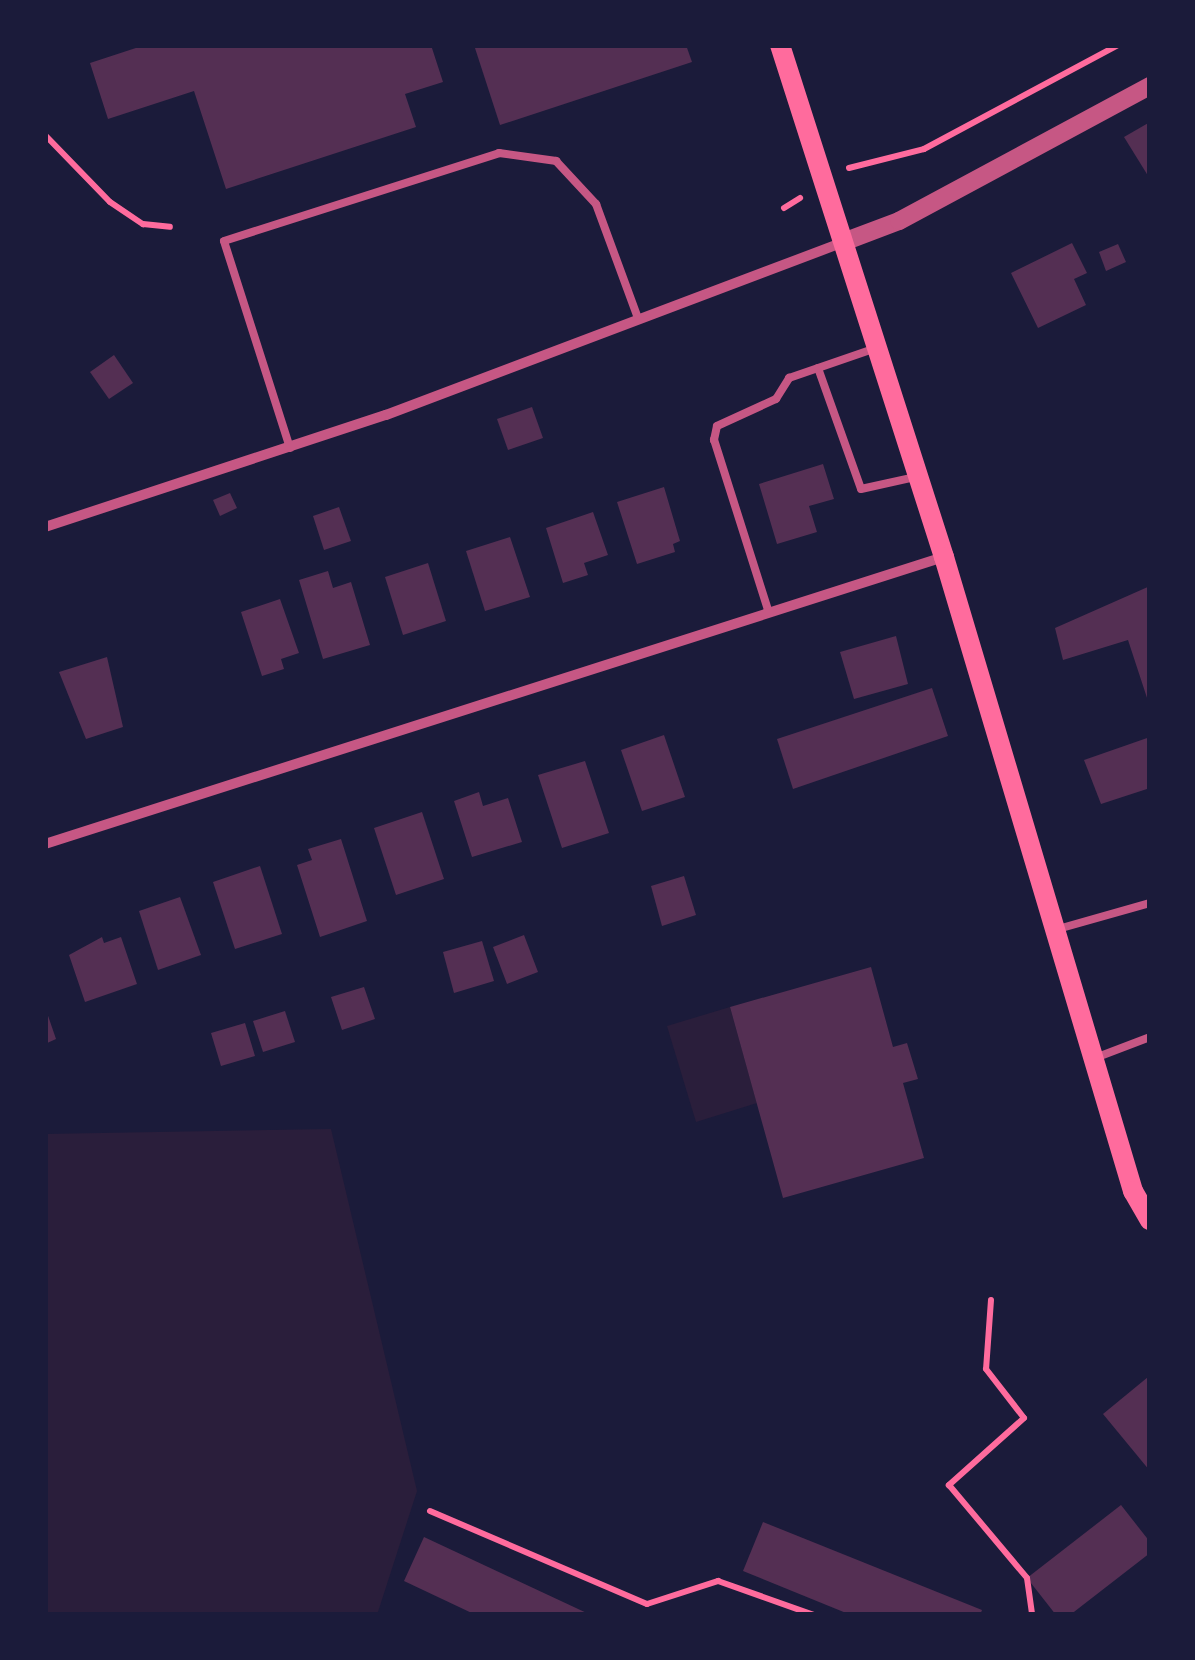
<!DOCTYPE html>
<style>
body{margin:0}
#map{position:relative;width:1195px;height:1660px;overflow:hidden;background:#1b1b3a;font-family:"Space Grotesk",sans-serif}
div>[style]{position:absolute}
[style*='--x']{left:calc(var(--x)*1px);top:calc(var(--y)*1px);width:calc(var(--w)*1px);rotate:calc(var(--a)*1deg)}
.green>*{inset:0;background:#2a1e3b}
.building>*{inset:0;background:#542f53}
.path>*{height:6px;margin:-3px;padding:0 3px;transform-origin:3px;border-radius:3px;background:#ff6b9d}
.service>*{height:8px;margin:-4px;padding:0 4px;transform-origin:4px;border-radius:4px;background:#c65784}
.minor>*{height:10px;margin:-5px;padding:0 5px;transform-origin:5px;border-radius:5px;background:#c65784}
.tertiary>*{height:18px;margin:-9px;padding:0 9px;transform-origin:9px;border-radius:9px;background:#c65784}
.secondary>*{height:20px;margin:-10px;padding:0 10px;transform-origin:10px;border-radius:10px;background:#ff6b9d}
span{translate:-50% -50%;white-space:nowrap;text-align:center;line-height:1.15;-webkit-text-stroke:8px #1b1b3a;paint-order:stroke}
.frame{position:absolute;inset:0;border:48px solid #1b1b3a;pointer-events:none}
</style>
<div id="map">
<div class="green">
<i style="clip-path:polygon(730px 1007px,757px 1103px,696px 1122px,667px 1026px)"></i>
<i style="clip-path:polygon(331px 1129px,417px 1491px,377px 1615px,45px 1615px,45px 1134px)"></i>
</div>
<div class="building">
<i style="clip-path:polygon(145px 45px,431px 45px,443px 82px,405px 94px,416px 127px,226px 189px,194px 91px,108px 119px,90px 63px)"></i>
<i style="clip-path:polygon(474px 45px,686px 45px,692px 62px,500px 125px)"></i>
<i style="clip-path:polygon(1150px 122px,1150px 179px,1124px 137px)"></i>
<i style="clip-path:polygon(1072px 243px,1087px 273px,1074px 279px,1086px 305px,1038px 328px,1011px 273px)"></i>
<i style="clip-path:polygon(1118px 244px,1126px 262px,1106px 271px,1099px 252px)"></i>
<i style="clip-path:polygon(114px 355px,133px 383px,109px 399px,90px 372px)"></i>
<i style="clip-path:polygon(532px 407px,543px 438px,508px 450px,497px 419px)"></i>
<i style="clip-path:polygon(823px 464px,834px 499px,809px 506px,817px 532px,777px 544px,759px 484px)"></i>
<i style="clip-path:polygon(664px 487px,680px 541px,673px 544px,675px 552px,637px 564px,617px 502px)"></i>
<i style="clip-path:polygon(230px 493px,237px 508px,220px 516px,213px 500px)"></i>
<i style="clip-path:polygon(339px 507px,351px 541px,324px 550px,313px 516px)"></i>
<i style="clip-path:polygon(593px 512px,608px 555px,584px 563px,588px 575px,563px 583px,546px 528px)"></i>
<i style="clip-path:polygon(510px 537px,530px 597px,485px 611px,466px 551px)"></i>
<i style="clip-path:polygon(428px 563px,446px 621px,403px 635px,385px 577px)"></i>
<i style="clip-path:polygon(328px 571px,333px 588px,351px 582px,370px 645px,323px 659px,299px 580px)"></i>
<i style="clip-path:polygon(1150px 586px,1150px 704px,1149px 704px,1128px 640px,1063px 660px,1055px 628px)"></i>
<i style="clip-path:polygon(280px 599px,299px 653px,281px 659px,284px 669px,262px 676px,241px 612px)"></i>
<i style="clip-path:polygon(896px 636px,908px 684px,854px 699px,840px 652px)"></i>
<i style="clip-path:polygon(107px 657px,123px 727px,86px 739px,59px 672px)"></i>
<i style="clip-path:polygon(932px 688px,948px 736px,793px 789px,777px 739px)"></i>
<i style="clip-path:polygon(664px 735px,685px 797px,642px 811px,621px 750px)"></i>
<i style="clip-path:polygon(1150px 737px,1150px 788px,1101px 804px,1084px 760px)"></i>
<i style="clip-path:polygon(585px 761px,609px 833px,562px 848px,538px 775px)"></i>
<i style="clip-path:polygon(479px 792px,483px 806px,508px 798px,522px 842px,472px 857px,454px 801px)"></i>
<i style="clip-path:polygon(422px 812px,444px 879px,396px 895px,374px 828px)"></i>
<i style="clip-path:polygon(341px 839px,367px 921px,320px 937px,297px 865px,312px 860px,308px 849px)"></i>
<i style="clip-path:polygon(260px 866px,282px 934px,235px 949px,213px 882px)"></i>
<i style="clip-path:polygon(684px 876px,696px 915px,662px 926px,651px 886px)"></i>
<i style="clip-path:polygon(180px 897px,201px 955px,158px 970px,139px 911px)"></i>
<i style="clip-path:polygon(524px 935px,538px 972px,507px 984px,493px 947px)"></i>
<i style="clip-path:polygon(102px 937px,104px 943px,121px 937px,137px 984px,85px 1002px,69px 955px)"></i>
<i style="clip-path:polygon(482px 941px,494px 981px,454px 993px,443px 952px)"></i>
<i style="clip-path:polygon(871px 967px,893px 1047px,907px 1043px,918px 1079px,903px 1083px,924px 1158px,783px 1198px,730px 1007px)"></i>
<i style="clip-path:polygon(364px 987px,375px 1019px,342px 1030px,331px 997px)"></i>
<i style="clip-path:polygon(45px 1007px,56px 1039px,45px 1044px)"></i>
<i style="clip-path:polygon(285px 1011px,295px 1042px,263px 1052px,253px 1021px)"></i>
<i style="clip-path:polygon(245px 1023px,255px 1056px,221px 1066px,211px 1033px)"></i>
<i style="clip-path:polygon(1148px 1377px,1150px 1379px,1150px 1471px,1103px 1414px)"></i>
<i style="clip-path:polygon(1121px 1505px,1150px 1542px,1150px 1553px,1070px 1615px,1056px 1615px,1027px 1578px)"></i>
<i style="clip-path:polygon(763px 1522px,982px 1610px,980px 1615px,851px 1615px,743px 1571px)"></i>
<i style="clip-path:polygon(424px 1537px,591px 1615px,476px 1615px,404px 1581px)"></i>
</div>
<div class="path">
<i style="--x:45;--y:135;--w:93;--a:45.9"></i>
<i style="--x:110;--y:202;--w:40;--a:34"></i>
<i style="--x:143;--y:224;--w:27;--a:6"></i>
<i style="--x:849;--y:168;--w:77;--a:-14.2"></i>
<i style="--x:924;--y:149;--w:220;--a:-28.2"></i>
<i style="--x:784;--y:208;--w:19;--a:-32"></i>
<i style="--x:991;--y:1300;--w:69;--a:94.1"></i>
<i style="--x:986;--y:1369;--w:62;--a:52.2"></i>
<i style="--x:1024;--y:1418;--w:101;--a:138.2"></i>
<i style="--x:949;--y:1485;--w:121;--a:50"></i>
<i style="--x:1027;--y:1578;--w:37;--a:82"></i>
<i style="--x:430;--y:1511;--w:236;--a:23.2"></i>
<i style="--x:647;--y:1604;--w:75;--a:-17.9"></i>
<i style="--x:718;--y:1581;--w:102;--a:19.5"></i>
</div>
<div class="service">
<i style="--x:818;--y:368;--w:128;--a:70.4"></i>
<i style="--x:861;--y:489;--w:55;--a:-12.5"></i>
<i style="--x:290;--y:448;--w:217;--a:-107.7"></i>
<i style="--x:224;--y:241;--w:289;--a:-17.7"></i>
<i style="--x:499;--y:153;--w:58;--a:8"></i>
<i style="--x:556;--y:161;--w:59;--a:47.1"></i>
<i style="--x:596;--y:204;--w:121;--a:69.8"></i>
<i style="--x:769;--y:613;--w:182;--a:-107.6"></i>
<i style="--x:714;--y:440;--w:14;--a:-78"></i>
<i style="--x:717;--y:426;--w:65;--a:-24.6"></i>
<i style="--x:776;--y:399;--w:25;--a:-58"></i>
<i style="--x:789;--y:378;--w:89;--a:-19"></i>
<i style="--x:1058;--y:929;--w:96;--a:-15.8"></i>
<i style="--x:1095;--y:1058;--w:59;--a:-20.9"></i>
</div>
<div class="minor">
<i style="--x:45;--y:527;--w:359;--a:-18.2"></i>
<i style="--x:386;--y:415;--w:491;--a:-20.7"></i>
<i style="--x:45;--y:844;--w:944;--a:-17.71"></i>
</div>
<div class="tertiary">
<i style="--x:846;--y:241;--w:57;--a:-20.7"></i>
<i style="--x:899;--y:221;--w:285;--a:-28.3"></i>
</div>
<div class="secondary">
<i style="--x:780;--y:45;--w:538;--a:72.24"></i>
<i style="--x:944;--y:557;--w:662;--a:73.4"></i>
<i style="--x:1133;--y:1191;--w:34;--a:60"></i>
</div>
<div class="frame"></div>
</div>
